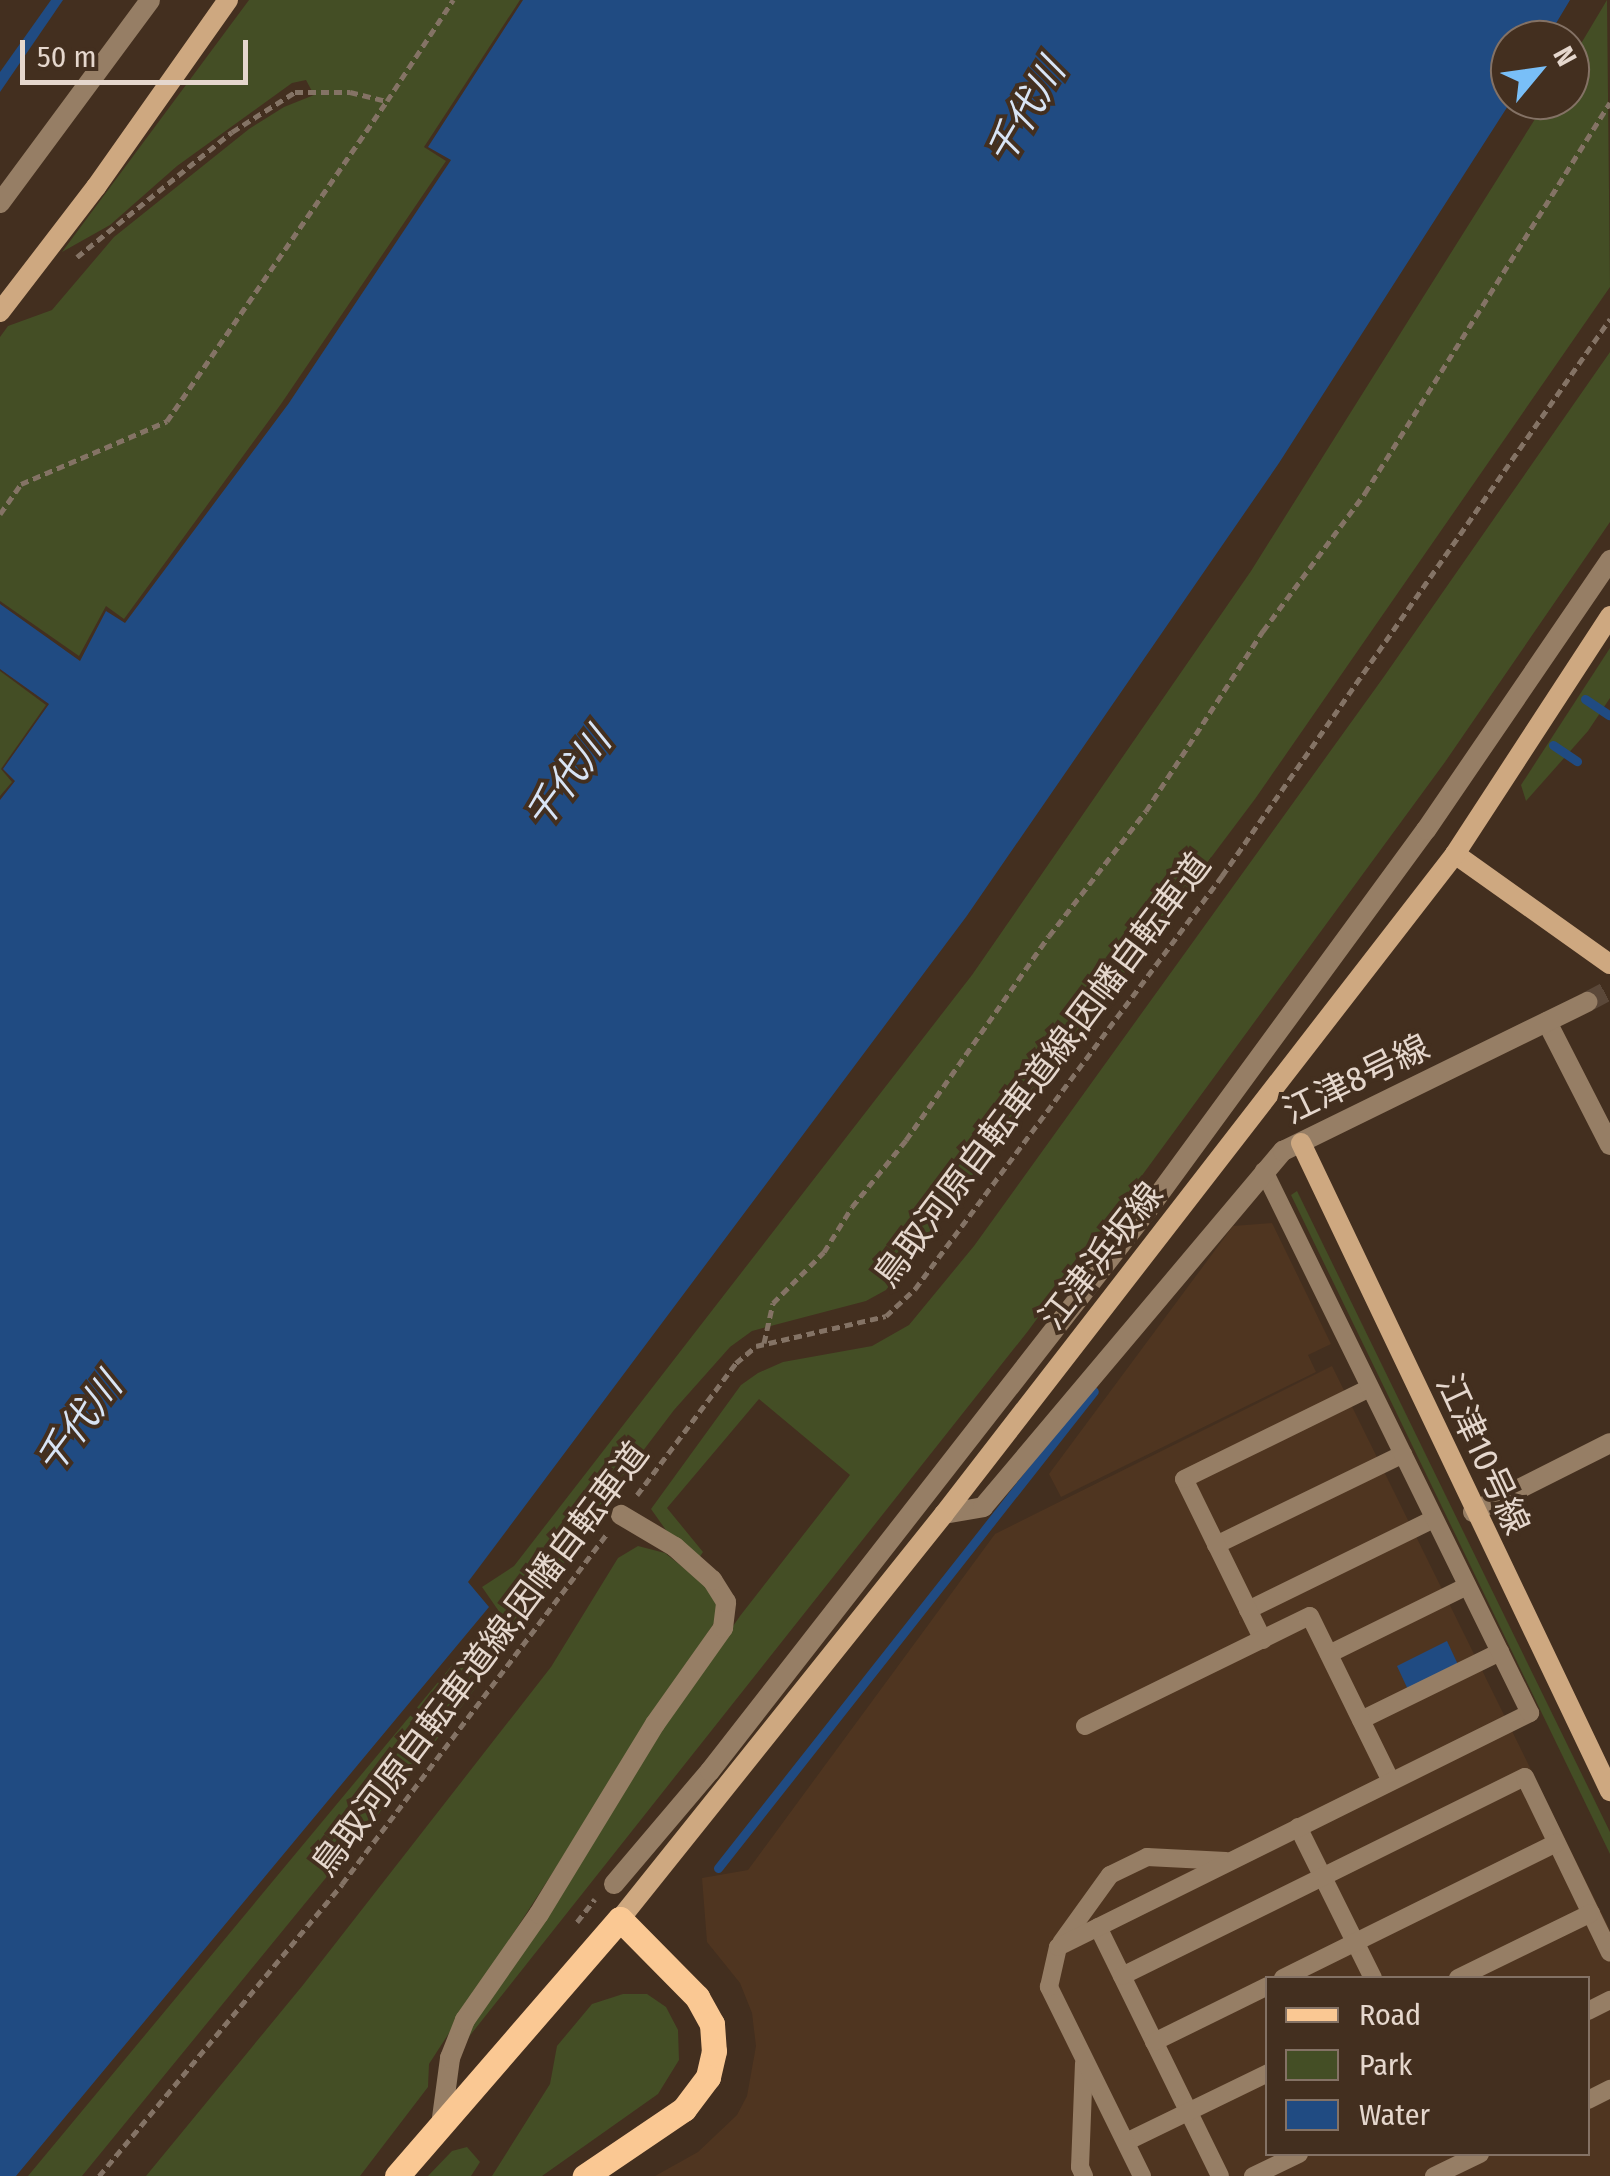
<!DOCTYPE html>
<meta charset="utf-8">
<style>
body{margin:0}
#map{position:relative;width:1610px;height:2176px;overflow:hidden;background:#432f1f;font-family:"Fira Sans Condensed","Noto Sans JP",sans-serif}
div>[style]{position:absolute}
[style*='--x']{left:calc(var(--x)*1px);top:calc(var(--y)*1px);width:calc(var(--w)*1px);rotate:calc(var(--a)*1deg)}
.built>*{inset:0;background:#4f3520}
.green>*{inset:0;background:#444e25}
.water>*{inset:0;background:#204b82}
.stream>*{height:9px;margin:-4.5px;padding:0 4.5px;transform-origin:4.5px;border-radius:4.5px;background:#204b82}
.street-tunnel>*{height:20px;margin-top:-10px;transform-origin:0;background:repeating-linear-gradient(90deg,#5b4839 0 20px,transparent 0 30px)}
.path>*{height:5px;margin-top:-2.5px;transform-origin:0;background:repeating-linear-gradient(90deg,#847365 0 8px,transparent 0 13px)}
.lane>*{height:18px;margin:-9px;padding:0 9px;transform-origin:9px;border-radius:9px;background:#967e65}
.street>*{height:20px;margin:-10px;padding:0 10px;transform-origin:10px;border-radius:10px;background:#967e65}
.secondary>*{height:20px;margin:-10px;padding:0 10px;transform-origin:10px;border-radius:10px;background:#cea880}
.primary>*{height:25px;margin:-12.5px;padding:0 12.5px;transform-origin:12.5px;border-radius:12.5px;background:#fac893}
span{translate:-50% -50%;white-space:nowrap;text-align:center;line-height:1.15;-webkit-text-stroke:8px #432f1f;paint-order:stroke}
.street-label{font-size:35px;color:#e5d7cd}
.water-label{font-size:38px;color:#d8e4f5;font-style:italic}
.legend{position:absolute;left:1265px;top:1976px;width:325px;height:180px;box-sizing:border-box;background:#432f1f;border:2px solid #847265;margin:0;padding:12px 18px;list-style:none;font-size:30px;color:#e5d7cd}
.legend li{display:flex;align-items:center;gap:20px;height:50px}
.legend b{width:50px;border:2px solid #847265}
.north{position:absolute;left:1490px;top:20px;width:100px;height:100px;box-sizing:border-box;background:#432f1f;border:2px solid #847265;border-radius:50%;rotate:61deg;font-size:28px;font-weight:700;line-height:40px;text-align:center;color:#e5d7cd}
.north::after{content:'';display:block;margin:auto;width:35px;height:45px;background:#79bff8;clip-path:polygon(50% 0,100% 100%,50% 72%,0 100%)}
.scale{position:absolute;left:20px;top:40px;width:228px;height:45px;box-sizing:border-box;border:5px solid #e5d7cd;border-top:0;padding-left:12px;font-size:30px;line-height:35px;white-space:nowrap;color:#e5d7cd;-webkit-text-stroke:8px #432f1f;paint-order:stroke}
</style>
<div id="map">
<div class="built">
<i style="clip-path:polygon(1272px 1223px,1331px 1344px,1308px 1355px,1316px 1372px,1061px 1497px,1049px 1474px,1233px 1226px)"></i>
<i style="clip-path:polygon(evenodd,1332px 1366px,1610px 1930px,1610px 2176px,655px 2176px,698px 2152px,737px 2115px,747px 2096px,756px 2046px,752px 2013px,740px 1983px,707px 1942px,702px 1878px,748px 1870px,995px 1534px,1332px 1366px,1268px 1978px,1588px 1978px,1588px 2154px,1268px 2154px,1268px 1978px)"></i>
</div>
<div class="green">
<i style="clip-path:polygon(249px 0,520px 0,424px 147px,446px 161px,281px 404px,124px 619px,106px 606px,79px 656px,0 601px,0 337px,8px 326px,52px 310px,114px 237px,249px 129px,284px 107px,314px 95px,306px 80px,292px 83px,177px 166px,110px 225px,62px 252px)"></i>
<i style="clip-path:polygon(1607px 0,1610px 287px,1255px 799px,886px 1290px,866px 1301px,752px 1331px,730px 1347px,674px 1410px,598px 1510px,534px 1610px,410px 1775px,82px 2176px,28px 2176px,498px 1610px,482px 1587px,514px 1566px,972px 975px,1251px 571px,1547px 100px,1570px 100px,1570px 62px)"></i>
<i style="clip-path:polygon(1610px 352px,1610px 522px,1445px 762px,1028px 1331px,464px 2043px,476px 2012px,668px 1720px,740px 1616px,850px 1475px,759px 1399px,667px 1508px,703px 1552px,699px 1558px,668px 1533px,651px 1509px,741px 1385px,758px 1373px,783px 1362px,872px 1346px,909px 1325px,974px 1246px,1383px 678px)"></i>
<i style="clip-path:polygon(1610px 648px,1610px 698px,1588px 731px,1526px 801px,1521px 785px)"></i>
<i style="clip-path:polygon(0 671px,46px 705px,1px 769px,12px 782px,0 796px)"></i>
<i style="clip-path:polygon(1297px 1191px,1610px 1832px,1610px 1854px,1291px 1195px)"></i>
<i style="clip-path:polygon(638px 1546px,665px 1553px,709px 1588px,718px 1605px,716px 1620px,429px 2064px,428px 2087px,360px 2176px,146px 2176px,303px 1985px,551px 1667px,618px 1558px)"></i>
<i style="clip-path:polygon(623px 1994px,647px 1994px,666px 2007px,678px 2030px,679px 2060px,658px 2094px,542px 2176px,492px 2176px,550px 2084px,557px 2046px,592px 2004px)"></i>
<i style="clip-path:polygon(467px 2147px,480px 2162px,471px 2176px,428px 2176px,452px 2151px)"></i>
</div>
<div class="water">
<i style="clip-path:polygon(51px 0,63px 0,0 92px,0 72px)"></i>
<i style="clip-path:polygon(523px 0,1570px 0,1546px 40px,1510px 40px,1511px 100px,1506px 109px,1279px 463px,966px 917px,468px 1582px,489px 1607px,16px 2176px,0 2176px,0 800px,15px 781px,3px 769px,49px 704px,0 669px,0 604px,80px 661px,106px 611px,125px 623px,289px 403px,451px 160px,428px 147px)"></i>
<i style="clip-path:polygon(1447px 1641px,1460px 1669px,1410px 1694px,1397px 1666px)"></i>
</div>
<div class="stream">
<i style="--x:1585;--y:699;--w:29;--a:34"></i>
<i style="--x:1553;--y:745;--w:29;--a:34"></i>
<i style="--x:718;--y:1868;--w:607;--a:-51.75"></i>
</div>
<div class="street-tunnel">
<i style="--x:1587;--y:1002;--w:26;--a:-28"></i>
</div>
<div class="path">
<i style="--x:77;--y:257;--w:199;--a:-38.9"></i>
<i style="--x:232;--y:132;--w:75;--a:-32.4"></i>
<i style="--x:295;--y:92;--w:55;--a:0"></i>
<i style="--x:350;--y:92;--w:38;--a:14"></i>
<i style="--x:387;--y:101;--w:121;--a:-56.8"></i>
<i style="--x:0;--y:514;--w:37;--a:-55"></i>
<i style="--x:21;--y:484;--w:159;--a:-23.3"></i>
<i style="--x:167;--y:421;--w:388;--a:-55.5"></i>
<i style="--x:764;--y:1343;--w:41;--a:-77.3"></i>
<i style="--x:773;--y:1303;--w:72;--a:-45"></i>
<i style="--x:824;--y:1252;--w:53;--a:-58.1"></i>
<i style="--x:852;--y:1207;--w:86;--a:-51.1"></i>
<i style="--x:906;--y:1140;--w:249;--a:-55"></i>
<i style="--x:1049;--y:936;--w:158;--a:-52.2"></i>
<i style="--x:1146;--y:811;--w:215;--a:-57"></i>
<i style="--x:1263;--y:631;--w:172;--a:-53.5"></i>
<i style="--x:1365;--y:493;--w:461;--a:-57.9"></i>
<i style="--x:637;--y:1495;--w:165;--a:-53.1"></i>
<i style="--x:736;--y:1363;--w:26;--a:-40"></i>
<i style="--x:756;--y:1346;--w:133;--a:-13"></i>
<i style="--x:886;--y:1316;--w:40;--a:-43"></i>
<i style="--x:915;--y:1289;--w:515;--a:-53.38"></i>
<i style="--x:1222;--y:876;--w:679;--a:-55.14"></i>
<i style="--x:577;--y:1922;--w:29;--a:-52"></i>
<i style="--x:99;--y:2176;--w:380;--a:-50.2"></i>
<i style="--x:342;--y:1884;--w:438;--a:-52.9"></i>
</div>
<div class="lane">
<i style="--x:1216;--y:1545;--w:208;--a:-25.9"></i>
<i style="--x:1248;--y:1610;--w:207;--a:-26.1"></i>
<i style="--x:1263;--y:1640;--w:179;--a:-116.1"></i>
<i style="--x:1184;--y:1479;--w:207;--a:-26.1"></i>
<i style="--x:1329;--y:1654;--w:154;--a:-26.2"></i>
<i style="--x:1361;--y:1720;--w:155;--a:-26.1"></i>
<i style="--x:1085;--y:1726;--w:250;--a:-26.1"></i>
<i style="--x:1310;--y:1616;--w:184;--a:63.9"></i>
<i style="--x:1298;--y:1827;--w:169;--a:63.6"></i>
<i style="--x:1098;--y:1927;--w:277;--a:63.9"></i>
<i style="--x:1061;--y:1943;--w:84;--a:-54.2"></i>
<i style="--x:1110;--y:1875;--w:41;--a:-25.9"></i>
<i style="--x:1147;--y:1857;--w:79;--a:2.9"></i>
<i style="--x:1122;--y:1976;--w:449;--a:-26.3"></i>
<i style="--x:1525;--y:1777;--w:195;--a:64.2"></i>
<i style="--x:1283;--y:1978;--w:305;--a:-26.3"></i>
<i style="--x:1458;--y:1978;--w:148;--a:-26"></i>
<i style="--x:1588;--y:2011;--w:25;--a:-27"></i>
<i style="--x:1154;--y:2042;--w:127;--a:-26.2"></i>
<i style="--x:1084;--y:2063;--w:104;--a:92.2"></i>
<i style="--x:1080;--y:2167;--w:10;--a:66"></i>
<i style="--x:1588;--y:2100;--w:25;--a:-27"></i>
<i style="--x:1126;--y:2142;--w:158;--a:-25.9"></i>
<i style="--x:1142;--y:2176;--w:211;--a:-116.2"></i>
<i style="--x:1049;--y:1987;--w:41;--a:-77.3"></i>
<i style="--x:1058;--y:1947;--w:527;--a:-26.37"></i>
<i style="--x:1530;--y:1713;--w:604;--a:-116.14"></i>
<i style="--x:1253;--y:2176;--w:51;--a:-25.6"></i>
<i style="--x:1434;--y:2176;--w:51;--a:-25.6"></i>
</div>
<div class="street">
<i style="--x:0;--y:203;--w:252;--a:-53.5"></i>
<i style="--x:1547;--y:1022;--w:138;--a:62.9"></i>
<i style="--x:1473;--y:1512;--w:153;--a:-26.7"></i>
<i style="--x:944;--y:1514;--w:40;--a:-10"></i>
<i style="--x:983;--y:1507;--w:466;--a:-49.9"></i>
<i style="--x:1283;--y:1151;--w:339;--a:-26.1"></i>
<i style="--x:614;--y:1884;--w:148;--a:-49.7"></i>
<i style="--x:710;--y:1771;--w:714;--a:-52.05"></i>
<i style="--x:1149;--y:1208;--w:469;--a:-53.8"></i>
<i style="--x:1426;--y:830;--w:327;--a:-55.7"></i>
<i style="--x:441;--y:2125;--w:68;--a:-82.3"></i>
<i style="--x:450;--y:2058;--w:41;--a:-68.5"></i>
<i style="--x:465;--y:2020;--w:129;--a:-55.1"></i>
<i style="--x:539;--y:1914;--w:223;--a:-58.6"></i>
<i style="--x:655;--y:1724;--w:118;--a:-54.7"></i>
<i style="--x:723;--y:1628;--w:26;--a:-83"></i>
<i style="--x:726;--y:1602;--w:26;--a:-122"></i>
<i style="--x:712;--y:1580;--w:50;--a:-138.3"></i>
<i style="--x:675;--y:1547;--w:63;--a:-149.3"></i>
</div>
<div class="secondary">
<i style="--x:0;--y:312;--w:158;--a:-52.5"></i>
<i style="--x:96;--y:187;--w:229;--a:-54.8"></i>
<i style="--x:1455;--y:854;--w:190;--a:35.4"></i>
<i style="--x:1301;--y:1143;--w:718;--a:64.51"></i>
<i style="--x:620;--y:1919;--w:519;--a:-51.34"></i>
<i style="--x:944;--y:1514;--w:835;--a:-52.25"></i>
<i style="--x:1455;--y:854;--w:284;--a:-56.9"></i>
</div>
<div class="primary">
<i style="--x:397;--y:2176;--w:340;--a:-49.1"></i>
<i style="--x:620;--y:1919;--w:110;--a:45.4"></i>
<i style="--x:697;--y:1997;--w:31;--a:61"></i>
<i style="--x:712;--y:2024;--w:27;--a:86"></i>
<i style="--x:714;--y:2051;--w:27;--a:103"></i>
<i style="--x:708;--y:2077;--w:40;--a:127"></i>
<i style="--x:684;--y:2109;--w:120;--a:145.9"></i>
</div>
<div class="street-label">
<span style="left:1042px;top:1070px;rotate:-53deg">鳥取河原自転車道線;因幡自転車道</span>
<span style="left:1356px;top:1079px;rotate:-26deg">江津8号線</span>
<span style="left:1101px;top:1256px;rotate:-52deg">江津浜坂線</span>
<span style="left:1483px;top:1454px;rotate:65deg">江津10号線</span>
<span style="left:480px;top:1659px;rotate:-53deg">鳥取河原自転車道線;因幡自転車道</span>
</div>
<div class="water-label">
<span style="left:1026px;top:112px;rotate:-59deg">千代川</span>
<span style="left:568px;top:779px;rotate:-53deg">千代川</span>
<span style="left:79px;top:1424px;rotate:-53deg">千代川</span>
</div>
<ul class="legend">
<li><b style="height:12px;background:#fac893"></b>Road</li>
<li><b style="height:28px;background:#444e25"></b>Park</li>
<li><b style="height:28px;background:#204b82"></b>Water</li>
</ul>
<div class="north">N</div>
<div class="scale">50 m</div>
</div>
